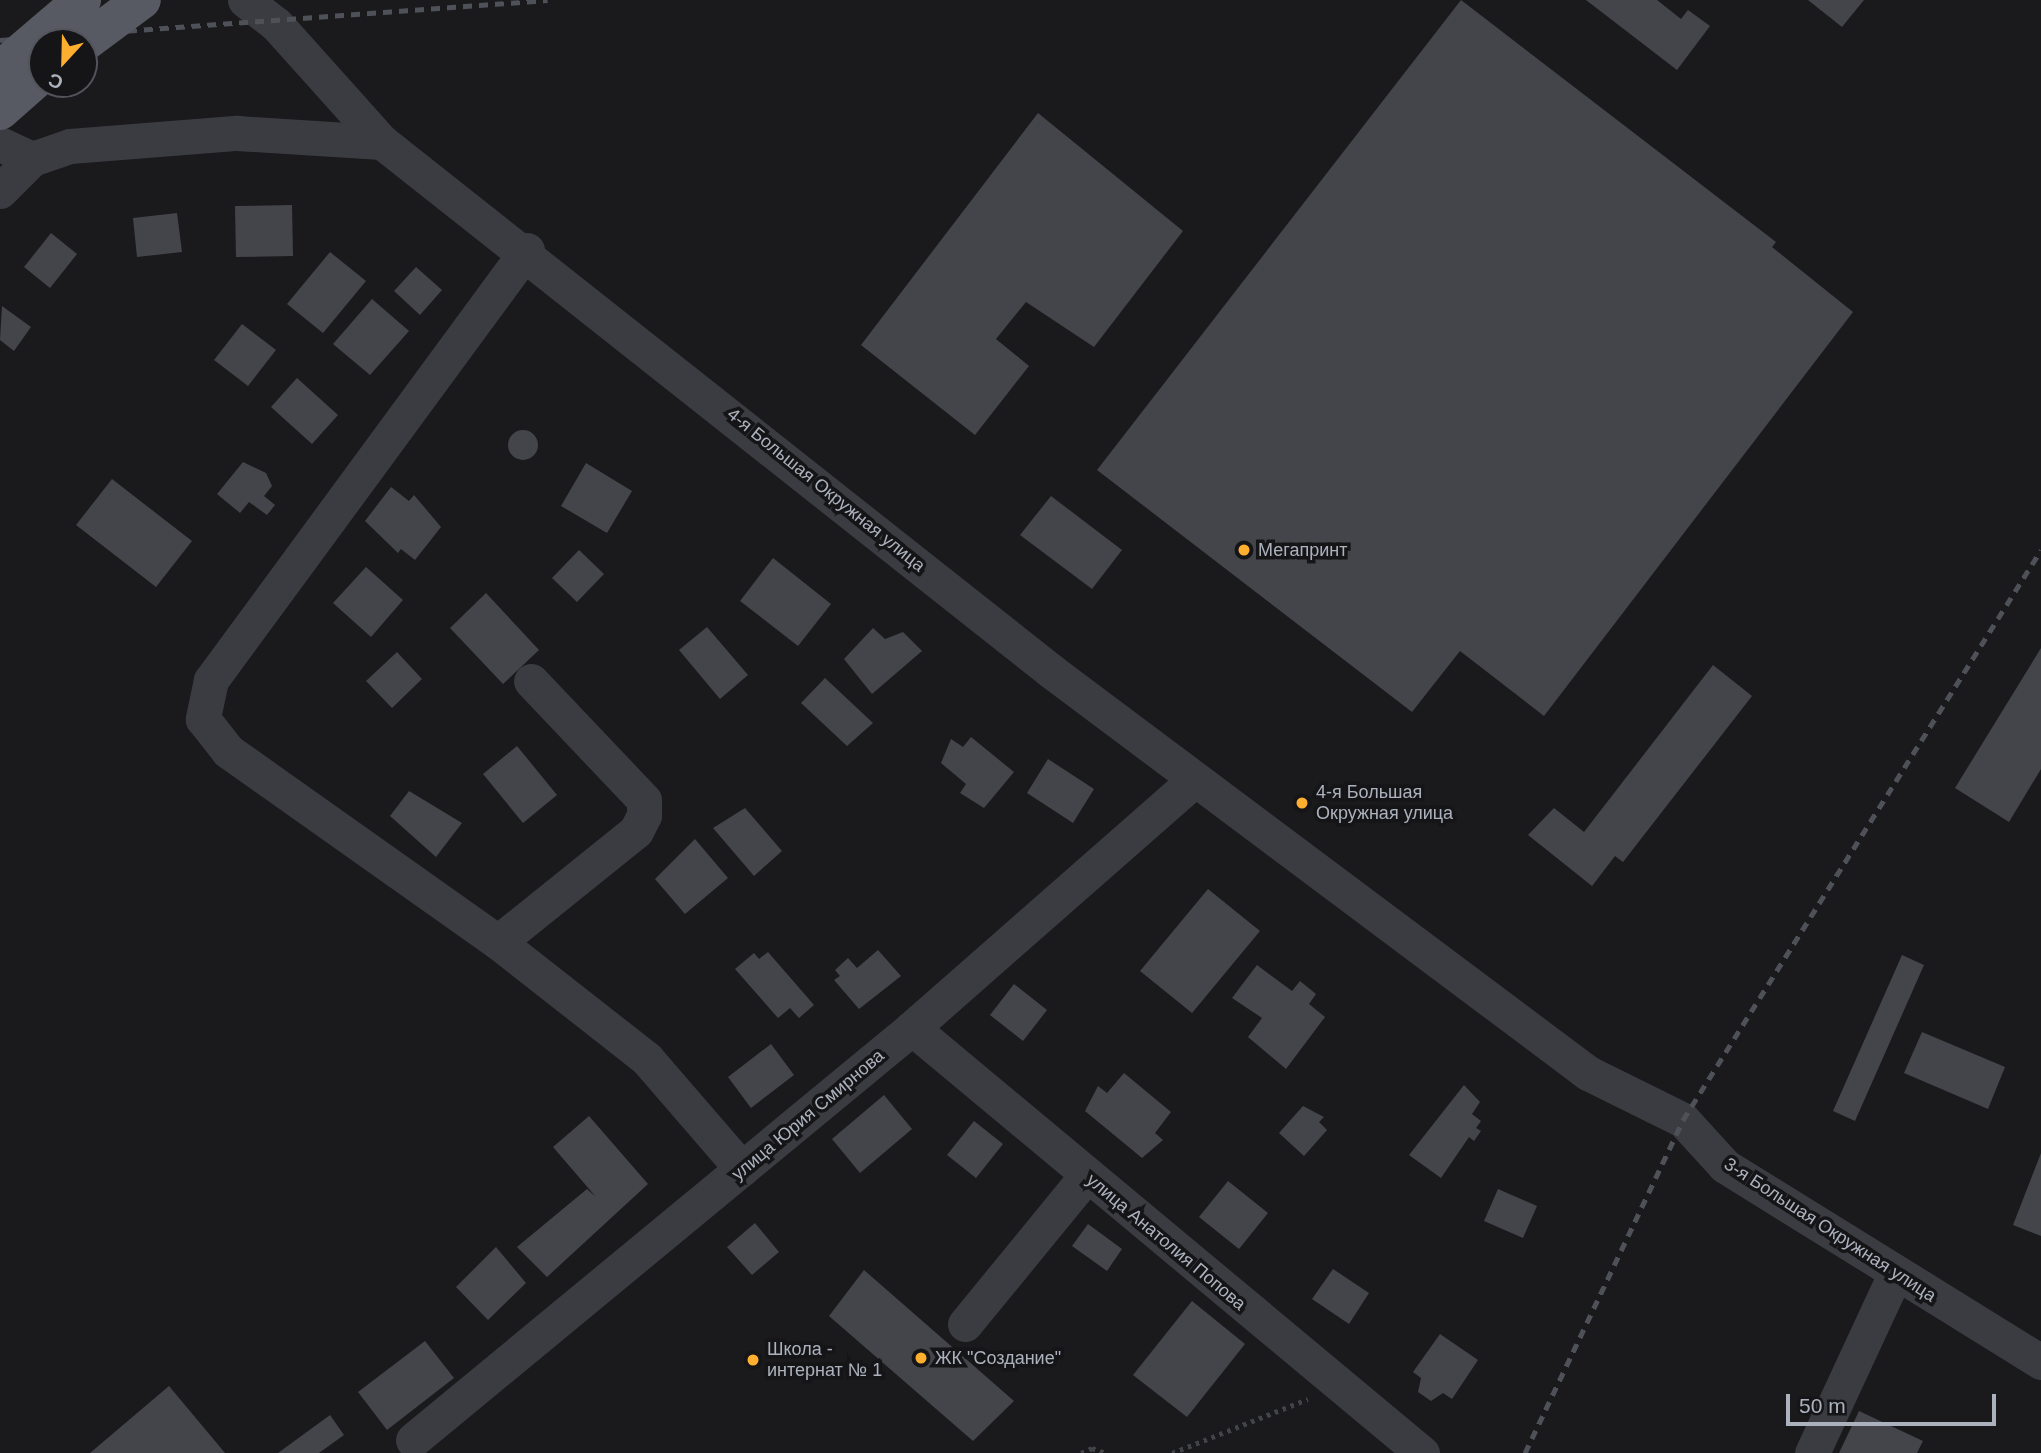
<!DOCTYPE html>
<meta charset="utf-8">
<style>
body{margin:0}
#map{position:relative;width:2041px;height:1453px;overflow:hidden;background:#1a1a1d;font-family:Arial,sans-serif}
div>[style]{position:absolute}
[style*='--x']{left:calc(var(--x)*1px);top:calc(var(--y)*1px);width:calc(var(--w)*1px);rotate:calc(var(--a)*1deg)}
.building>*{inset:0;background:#44454a}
.round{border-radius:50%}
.path>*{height:4.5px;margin-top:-2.25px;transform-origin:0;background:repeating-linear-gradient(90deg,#414449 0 3.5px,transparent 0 8.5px)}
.minor>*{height:35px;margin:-17.5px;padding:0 17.5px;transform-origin:17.5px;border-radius:17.5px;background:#3b3c42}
.major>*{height:38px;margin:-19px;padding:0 19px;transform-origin:19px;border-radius:19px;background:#575a62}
.rail>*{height:5px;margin-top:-2.5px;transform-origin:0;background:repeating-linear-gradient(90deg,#4e5158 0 9px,transparent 0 16px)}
.major-bridge>*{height:38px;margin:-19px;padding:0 19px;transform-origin:19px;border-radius:19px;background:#575a62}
.dots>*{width:19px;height:19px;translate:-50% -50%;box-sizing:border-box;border:4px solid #151518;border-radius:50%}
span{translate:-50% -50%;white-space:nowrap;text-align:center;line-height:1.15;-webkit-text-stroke:7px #151518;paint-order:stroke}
.street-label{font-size:18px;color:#acb2bd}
.poi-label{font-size:18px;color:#acb2bd}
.left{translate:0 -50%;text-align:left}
.north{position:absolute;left:28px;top:28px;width:70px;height:70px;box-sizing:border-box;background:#151518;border:2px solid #51545a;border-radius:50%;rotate:202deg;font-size:19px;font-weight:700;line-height:28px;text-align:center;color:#acb2bd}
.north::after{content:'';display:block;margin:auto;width:24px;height:32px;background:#ffaf30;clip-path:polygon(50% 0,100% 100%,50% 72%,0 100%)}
.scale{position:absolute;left:1786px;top:1394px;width:210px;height:32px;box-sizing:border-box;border:4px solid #acb2bd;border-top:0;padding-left:9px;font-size:21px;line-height:24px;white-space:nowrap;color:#acb2bd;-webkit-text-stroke:5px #151518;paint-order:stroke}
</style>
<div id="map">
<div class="building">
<i style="clip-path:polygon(1461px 0,1776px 242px,1772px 247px,1853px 312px,1544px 716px,1460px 651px,1412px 712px,1097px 470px)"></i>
<i style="clip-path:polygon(1586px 0,1657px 0,1681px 19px,1688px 10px,1710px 26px,1677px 70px)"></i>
<i style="clip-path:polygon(1808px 0,1864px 0,1842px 27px)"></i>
<i style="clip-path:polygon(1038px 113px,1183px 231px,1094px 347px,1026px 302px,996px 339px,1029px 366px,975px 435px,861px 345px)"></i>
<i style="clip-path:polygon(292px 205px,293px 256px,236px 257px,235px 206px)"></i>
<i style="clip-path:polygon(177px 213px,182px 252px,137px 257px,133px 218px)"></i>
<i style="clip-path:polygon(51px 233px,77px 254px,50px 288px,24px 267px)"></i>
<i style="clip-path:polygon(330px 252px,366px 281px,323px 333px,287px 304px)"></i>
<i style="clip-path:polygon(416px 267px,442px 290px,420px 315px,394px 291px)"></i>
<i style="clip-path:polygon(372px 299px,409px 331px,370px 375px,333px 344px)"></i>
<i style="clip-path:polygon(2px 306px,31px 327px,14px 351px,0 340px)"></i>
<i style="clip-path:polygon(242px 324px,276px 350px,248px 386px,214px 360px)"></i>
<i style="clip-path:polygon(297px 378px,338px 415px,312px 444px,271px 407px)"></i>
<i class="round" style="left:508px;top:430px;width:30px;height:30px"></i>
<i style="clip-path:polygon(243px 462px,266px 473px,272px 486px,264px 496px,275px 505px,267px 515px,249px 502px,240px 513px,217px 494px)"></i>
<i style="clip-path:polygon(586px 463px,632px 491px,607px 533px,561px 506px)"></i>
<i style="clip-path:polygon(112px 479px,192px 541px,156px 587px,76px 525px)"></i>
<i style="clip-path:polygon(391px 487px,409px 501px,414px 495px,441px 527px,415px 560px,401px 549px,398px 553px,365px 521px)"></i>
<i style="clip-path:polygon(1051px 496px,1122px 550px,1092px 589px,1020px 535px)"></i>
<i style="clip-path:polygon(579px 550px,604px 574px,577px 602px,552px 578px)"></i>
<i style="clip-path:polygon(773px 558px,831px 604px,798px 646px,740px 601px)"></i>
<i style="clip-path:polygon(366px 567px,403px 600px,371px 637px,333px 603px)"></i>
<i style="clip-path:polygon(486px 593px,539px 650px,503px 684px,450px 628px)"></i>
<i style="clip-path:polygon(707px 627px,748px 675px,720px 699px,679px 650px)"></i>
<i style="clip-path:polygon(873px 628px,885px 639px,903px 632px,922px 651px,872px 694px,844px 659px)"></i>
<i style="clip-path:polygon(2041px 648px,2041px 769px,2009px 822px,1955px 788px)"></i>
<i style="clip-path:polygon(397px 652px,422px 679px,392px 708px,366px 681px)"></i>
<i style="clip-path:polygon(1713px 665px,1752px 696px,1623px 862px,1615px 856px,1592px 886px,1528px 835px,1554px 808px,1584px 832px)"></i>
<i style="clip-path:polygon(825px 678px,873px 723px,847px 746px,801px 703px)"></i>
<i style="clip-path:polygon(971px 737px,1014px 772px,984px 808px,960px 793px,966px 784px,941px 763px,951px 739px,963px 747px)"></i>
<i style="clip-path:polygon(517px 746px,557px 795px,523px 823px,483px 774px)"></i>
<i style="clip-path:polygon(1048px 759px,1094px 789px,1073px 823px,1027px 793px)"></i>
<i style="clip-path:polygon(409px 791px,462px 823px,436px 857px,390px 816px)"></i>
<i style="clip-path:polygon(745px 808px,782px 851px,754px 876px,713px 828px)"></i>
<i style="clip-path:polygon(695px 839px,728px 878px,685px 914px,655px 879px)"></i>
<i style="clip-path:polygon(1208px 889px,1260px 931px,1192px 1013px,1140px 971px)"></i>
<i style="clip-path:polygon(878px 950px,901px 976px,859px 1009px,834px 980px,840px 976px,835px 970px,848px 958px,857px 968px)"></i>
<i style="clip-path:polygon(768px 952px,814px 1005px,799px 1018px,790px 1008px,778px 1018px,735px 969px,754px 953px,759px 959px)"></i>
<i style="clip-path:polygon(1902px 955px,1924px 965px,1855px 1121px,1833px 1111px)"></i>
<i style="clip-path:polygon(1257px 965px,1292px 991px,1300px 981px,1316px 994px,1309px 1004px,1325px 1017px,1286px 1069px,1248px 1037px,1262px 1018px,1232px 998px)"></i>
<i style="clip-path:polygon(1014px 984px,1047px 1010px,1023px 1041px,990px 1015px)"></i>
<i style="clip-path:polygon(1922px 1032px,2005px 1067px,1988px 1109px,1904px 1073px)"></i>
<i style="clip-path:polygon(771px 1044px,794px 1075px,751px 1108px,728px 1077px)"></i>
<i style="clip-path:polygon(1124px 1073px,1171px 1112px,1155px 1133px,1163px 1140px,1142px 1158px,1085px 1111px,1098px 1086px,1107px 1093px)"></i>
<i style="clip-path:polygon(1464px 1085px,1480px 1102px,1472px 1114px,1481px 1121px,1476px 1128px,1481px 1131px,1474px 1141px,1469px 1137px,1441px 1178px,1409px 1155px)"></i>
<i style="clip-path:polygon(884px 1095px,912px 1129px,860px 1173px,832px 1139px)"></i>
<i style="clip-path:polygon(1303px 1106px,1324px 1117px,1319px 1122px,1327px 1130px,1304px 1156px,1279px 1133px)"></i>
<i style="clip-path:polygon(589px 1116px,648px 1184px,547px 1277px,517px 1247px,587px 1189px,596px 1197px,553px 1147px)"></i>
<i style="clip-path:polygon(974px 1121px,1003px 1144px,976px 1178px,947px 1155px)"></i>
<i style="clip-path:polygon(2041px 1153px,2041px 1236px,2013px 1225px)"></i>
<i style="clip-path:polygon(1228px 1181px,1268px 1213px,1239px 1249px,1199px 1217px)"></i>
<i style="clip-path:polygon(1498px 1189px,1537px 1206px,1523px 1238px,1484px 1221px)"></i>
<i style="clip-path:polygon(755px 1223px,779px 1252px,752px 1275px,727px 1247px)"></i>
<i style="clip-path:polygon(1088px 1224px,1122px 1249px,1107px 1271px,1072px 1246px)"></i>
<i style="clip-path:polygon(496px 1247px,526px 1283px,488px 1320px,456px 1287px)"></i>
<i style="clip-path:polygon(1333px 1269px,1369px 1293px,1349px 1324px,1312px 1299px)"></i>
<i style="clip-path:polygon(864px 1270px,1014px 1401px,973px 1441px,829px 1316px)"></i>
<i style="clip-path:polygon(1192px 1301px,1245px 1344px,1187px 1417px,1133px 1375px)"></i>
<i style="clip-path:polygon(1440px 1334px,1478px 1360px,1452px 1399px,1443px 1393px,1431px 1401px,1418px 1392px,1421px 1378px,1413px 1372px)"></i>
<i style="clip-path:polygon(425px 1341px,454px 1378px,387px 1430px,358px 1392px)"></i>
<i style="clip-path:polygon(169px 1386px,225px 1453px,90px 1453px)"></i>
<i style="clip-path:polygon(1859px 1411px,1923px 1441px,1917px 1453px,1839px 1453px)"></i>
<i style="clip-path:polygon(330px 1415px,344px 1435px,319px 1453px,278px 1453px)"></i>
</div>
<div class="path">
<i style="--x:1081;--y:1453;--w:12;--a:-24"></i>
<i style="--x:1092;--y:1448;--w:15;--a:20"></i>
<i style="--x:1172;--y:1453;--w:146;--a:-21.7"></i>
</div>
<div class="minor">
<i style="--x:245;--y:0;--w:39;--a:38"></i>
<i style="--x:276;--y:24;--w:159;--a:48.1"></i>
<i style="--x:0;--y:144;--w:35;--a:25"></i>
<i style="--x:0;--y:191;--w:45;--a:-45"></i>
<i style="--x:32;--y:159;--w:40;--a:-18.9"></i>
<i style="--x:70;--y:146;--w:168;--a:-4.5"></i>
<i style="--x:237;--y:133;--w:145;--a:3.6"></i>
<i style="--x:382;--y:142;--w:853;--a:38.33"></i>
<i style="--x:1051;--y:671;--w:671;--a:36.82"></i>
<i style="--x:1588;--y:1073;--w:106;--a:26.3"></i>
<i style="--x:1683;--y:1120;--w:62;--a:47.6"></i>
<i style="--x:1725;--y:1166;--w:372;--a:31.8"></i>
<i style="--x:527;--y:250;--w:534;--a:126.31"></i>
<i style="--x:211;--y:680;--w:40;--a:102"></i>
<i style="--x:203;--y:719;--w:41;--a:52"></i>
<i style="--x:228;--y:751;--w:331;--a:35.3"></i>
<i style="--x:498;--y:942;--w:189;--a:38.1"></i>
<i style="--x:647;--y:1059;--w:145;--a:49.2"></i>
<i style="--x:498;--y:942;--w:177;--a:-38.8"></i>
<i style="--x:636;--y:831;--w:18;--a:-63"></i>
<i style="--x:644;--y:815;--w:15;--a:-90"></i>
<i style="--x:644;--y:800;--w:164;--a:-133.5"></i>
<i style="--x:912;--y:1028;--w:664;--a:39.81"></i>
<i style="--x:965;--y:1324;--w:193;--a:-50.7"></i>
<i style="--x:413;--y:1440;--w:647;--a:-39.54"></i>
<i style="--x:912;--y:1028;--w:376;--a:-41.3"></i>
<i style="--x:1812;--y:1453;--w:197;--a:-65.1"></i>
</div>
<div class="major">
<i style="--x:0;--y:111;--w:56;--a:-41.4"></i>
</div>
<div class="rail">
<i style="--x:0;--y:40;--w:549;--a:-4.17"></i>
<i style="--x:1525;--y:1453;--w:369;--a:-64.6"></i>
<i style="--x:1683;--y:1120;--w:673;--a:-57.87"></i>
</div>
<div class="major-bridge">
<i style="--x:84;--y:43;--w:72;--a:-36.6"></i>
<i style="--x:0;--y:70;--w:108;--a:-40.5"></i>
</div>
<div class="dots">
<i style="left:1244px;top:550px;background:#ffaf30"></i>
<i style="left:1302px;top:803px;background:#ffaf30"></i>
<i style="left:921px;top:1358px;background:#ffaf30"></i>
<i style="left:753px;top:1360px;background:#ffaf30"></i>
</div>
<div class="street-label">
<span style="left:826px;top:490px;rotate:39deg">4-я Большая Окружная улица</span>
<span style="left:808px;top:1115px;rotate:-40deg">улица Юрия Смирнова</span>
<span style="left:1830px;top:1230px;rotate:33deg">3-я Большая Окружная улица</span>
<span style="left:1166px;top:1242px;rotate:40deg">улица Анатолия Попова</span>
</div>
<div class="poi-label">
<span class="left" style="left:1258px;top:550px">Мегапринт</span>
<span class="left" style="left:1316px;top:803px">4-я Большая<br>Окружная улица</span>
<span class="left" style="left:767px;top:1360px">Школа -<br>интернат № 1</span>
<span class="left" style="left:935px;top:1358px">ЖК "Создание"</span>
</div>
<div class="north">С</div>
<div class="scale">50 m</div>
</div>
